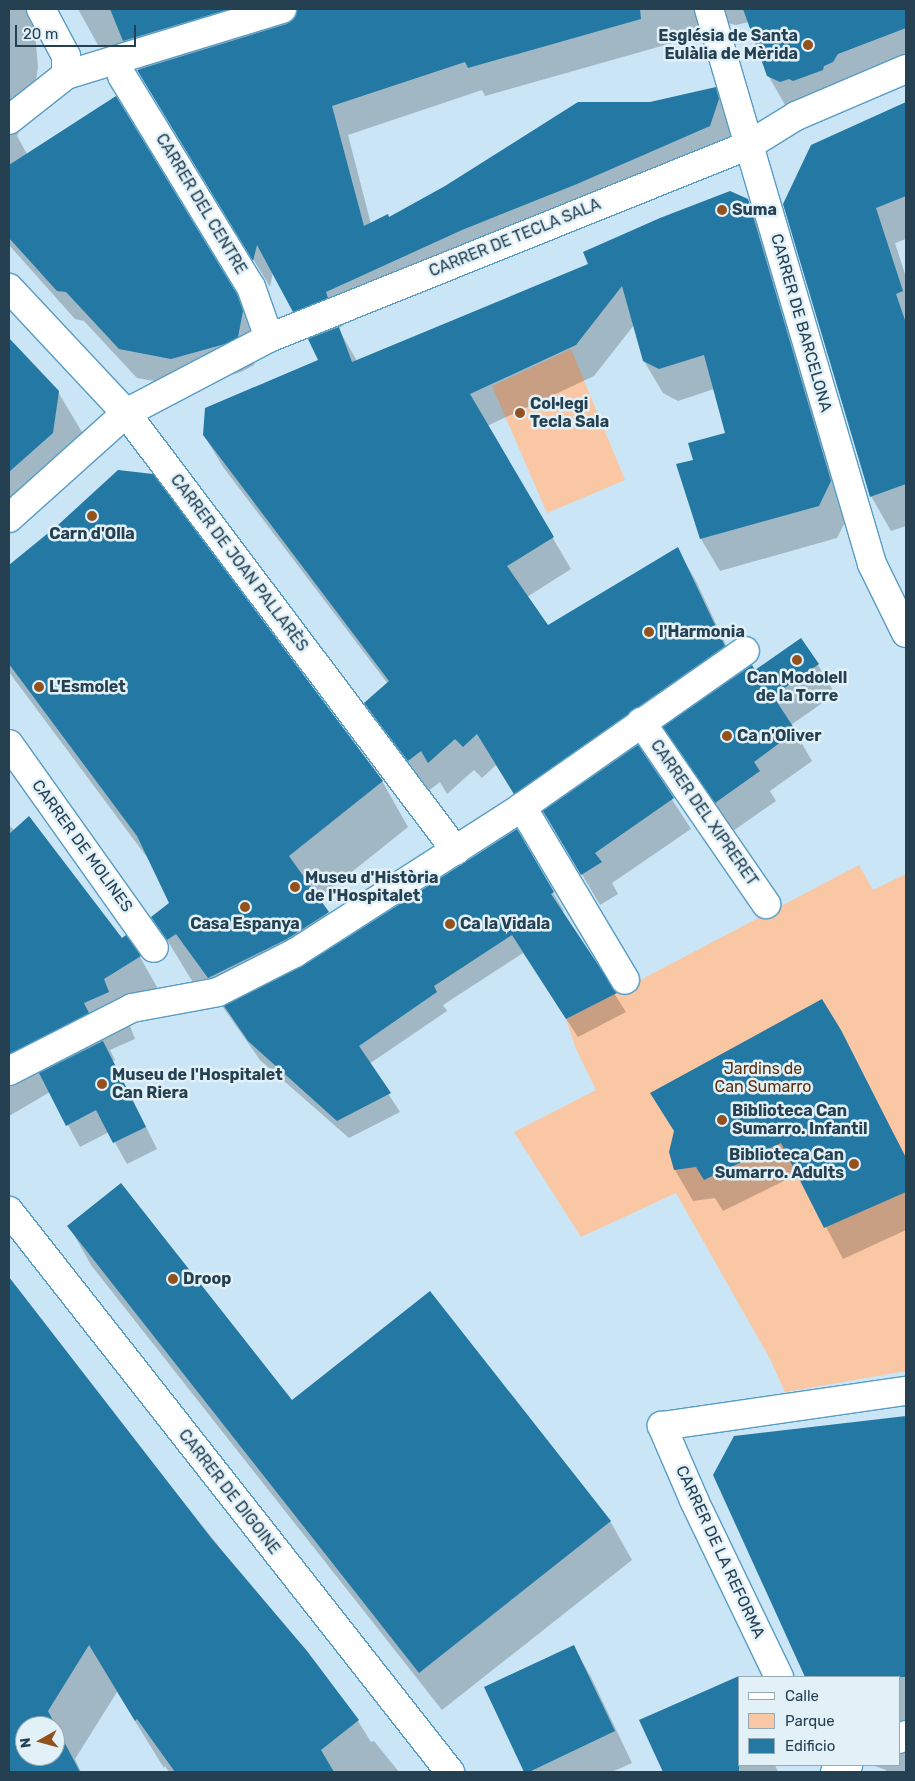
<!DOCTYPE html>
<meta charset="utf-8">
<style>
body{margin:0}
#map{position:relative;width:915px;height:1781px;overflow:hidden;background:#cae5f5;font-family:Rubik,sans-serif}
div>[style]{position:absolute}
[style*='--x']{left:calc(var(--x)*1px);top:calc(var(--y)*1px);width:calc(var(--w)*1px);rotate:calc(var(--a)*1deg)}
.green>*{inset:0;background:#fac7a4}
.shadow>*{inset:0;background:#0003}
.building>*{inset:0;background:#2379a4}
.roads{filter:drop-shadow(1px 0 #589cc4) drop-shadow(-1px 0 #589cc4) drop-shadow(0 1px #589cc4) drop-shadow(0 -1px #589cc4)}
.street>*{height:28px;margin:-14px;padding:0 14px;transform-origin:14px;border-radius:14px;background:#fff}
.secondary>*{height:28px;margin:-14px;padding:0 14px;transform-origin:14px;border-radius:14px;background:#fff}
.dots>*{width:14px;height:14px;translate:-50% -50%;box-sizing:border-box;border:2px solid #e2f0f8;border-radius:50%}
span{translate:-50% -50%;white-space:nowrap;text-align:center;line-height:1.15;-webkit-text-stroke:5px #e2f0f8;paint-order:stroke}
.poi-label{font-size:16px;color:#244051;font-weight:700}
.right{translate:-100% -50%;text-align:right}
.left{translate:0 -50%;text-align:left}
.street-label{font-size:16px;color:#244051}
.park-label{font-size:16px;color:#5d310c}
.frame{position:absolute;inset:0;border:10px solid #244051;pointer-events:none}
.legend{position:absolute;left:738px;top:1676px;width:162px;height:90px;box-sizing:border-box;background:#e2f0f8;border:1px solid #96aab5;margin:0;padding:6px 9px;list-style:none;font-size:15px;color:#244051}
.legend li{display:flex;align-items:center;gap:10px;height:25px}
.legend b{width:25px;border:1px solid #96aab5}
.north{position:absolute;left:15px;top:1716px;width:50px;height:50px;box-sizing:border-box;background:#e2f0f8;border:1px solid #96aab5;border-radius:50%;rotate:263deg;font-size:14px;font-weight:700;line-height:20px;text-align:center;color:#244051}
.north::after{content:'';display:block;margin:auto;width:18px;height:22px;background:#93521d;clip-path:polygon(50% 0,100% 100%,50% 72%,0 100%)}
.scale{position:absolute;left:15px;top:25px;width:121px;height:22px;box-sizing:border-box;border:2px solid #244051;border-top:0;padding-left:6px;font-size:15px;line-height:18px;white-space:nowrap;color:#244051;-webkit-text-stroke:4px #e2f0f8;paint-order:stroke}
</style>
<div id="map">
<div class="green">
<i style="clip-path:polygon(571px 349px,625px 480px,547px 513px,492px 386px)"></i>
<i style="clip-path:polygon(859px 865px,873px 890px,906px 874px,906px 1371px,785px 1392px,770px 1359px,676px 1193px,581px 1237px,514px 1132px,596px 1090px,576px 1049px,566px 1019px)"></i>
</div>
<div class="shadow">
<i style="clip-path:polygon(9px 9px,33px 9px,38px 67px,32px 105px,17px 136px,27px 154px,236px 294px,253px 324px,259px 341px,254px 365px,241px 372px,188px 387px,137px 378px,84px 321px,75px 319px,9px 245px)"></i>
<i style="clip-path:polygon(78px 9px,906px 9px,906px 63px,797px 110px,785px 105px,768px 75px,749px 22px,736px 25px,722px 22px,711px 32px,485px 96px,482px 90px,348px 135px,371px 224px,389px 218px,650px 103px,715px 88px,732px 117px,735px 128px,726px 154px,341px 321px,343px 326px,338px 328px,357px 361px,748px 200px,766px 232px,849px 514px,837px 538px,720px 571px,701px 539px,678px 465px,694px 461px,726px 434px,714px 389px,678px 401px,663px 393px,644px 361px,634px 325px,594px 376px,487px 426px,571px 569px,527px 597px,548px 627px,677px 549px,696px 581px,740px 675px,818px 665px,835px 694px,791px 725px,812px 761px,770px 791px,776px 801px,733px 831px,667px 731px,640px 750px,691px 829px,612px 883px,618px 894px,600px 905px,547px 815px,533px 825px,496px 765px,482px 778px,474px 770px,447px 794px,440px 782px,427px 792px,384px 735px,366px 703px,388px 684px,223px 467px,204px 435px,320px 360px,273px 272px,270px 287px,155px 99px,135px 59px,98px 45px)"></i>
<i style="clip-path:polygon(906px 103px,906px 239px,895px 243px,906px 277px,906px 526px,891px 531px,871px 496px,812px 146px)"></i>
<i style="clip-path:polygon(9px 340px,58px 392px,82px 432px,75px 474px,9px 532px)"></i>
<i style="clip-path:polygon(58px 526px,382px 781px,408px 827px,318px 899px,344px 941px,516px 831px,564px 911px,562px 912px,626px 1012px,578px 1037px,523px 953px,443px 1005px,447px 1011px,369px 1064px,400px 1112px,349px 1138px,260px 1060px,203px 979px,194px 984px,153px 917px,171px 904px,152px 864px,9px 672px,9px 567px)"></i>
<i style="clip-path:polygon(9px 825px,140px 957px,166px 1003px,130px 1026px,135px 1039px,110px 1050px,115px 1060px,113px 1061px,157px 1149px,127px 1164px,109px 1132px,80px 1147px,50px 1092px,9px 1116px)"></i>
<i style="clip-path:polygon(836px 1025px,906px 1157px,906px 1230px,843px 1259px,798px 1174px,723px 1211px,715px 1198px,693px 1201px,675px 1170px)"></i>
<i style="clip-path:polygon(69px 1226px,292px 1402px,610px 1521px,632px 1560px,442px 1710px,91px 1265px)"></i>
<i style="clip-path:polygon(evenodd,9px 1278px,133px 1439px,358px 1721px,371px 1742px,374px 1741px,399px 1772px,169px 1772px,165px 1766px,164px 1768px,117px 1692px,75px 1759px,81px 1772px,9px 1772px,9px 1278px,25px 1726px,55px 1726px,55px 1756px,25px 1756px,25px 1726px)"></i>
<i style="clip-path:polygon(906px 1417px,906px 1772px,885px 1772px,886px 1770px,872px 1765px,899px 1765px,899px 1677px,806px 1677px,790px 1644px,735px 1437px)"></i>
<i style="clip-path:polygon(573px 1646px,591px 1677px,632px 1763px,612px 1772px,525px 1772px,485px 1688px)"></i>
<i style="clip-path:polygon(641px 1721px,739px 1765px,775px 1765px,778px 1772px,664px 1772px)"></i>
</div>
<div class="building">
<i style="clip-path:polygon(110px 9px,229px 9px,123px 41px)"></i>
<i style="clip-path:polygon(297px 9px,640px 9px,641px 19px,468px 68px,465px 62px,332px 106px,364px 226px,388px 214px,389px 217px,445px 186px,578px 102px,650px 102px,716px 87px,719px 99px,710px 126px,577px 184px,462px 230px,326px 292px,328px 298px,293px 312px,257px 245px,253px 261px,137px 70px,287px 24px,294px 19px)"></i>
<i style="clip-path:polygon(743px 9px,906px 9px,906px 28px,838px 54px,833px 62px,824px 66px,823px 70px,793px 81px,789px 79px,780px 82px,767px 76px)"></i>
<i style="clip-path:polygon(116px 96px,237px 294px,243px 311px,238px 337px,225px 344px,171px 359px,119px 349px,66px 292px,57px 291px,9px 238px,9px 165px)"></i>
<i style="clip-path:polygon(906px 102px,906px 196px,876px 208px,903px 291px,896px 294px,906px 323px,906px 484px,870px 497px,783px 204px,811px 145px)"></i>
<i style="clip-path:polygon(730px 191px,748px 199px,831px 481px,819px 506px,700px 539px,676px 464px,693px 460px,688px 443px,725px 433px,704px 355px,659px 369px,643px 361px,622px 286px,576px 345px,470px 394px,554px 537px,507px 566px,548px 625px,678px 547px,725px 646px,514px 794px,477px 734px,463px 747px,455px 739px,428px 763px,421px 751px,408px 761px,364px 703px,389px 681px,203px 435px,205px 408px,318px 360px,308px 339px,339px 327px,352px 362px,588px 264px,583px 252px,660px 218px)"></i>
<i style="clip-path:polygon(9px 338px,59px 391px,53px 433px,9px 472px)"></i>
<i style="clip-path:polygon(118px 470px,153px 474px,383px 781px,289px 856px,329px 912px,287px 939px,208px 978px,176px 934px,167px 940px,151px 917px,169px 903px,137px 836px,9px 664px,9px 565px,58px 525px)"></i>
<i style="clip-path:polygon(801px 638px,819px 664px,773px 696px,796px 731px,754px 762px,760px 771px,715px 803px,663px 727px,752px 665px,755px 670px)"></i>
<i style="clip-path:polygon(638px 745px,674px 798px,595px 853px,602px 862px,581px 875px,543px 811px)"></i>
<i style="clip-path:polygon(29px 816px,122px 938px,126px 935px,141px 956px,104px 979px,109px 992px,84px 1003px,89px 1013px,9px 1054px,9px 834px)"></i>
<i style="clip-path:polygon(517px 829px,554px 892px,551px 894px,617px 993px,566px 1019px,512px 935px,434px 986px,437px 992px,359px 1046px,391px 1093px,337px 1121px,248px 1041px,224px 1006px,303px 966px)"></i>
<i style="clip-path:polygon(822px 999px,841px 1030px,906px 1158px,906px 1192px,824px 1228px,781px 1143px,704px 1180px,696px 1167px,674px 1170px,669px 1152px,674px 1131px,650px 1093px)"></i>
<i style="clip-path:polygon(103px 1041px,146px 1127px,113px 1143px,96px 1110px,66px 1126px,39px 1073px)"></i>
<i style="clip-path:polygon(121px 1183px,292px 1400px,430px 1291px,611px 1521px,419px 1673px,67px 1226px)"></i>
<i style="clip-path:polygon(evenodd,9px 1277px,212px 1539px,307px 1651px,359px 1720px,321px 1750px,334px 1772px,175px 1772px,137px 1719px,135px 1721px,89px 1645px,48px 1711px,80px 1772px,9px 1772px,9px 1277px,25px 1726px,55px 1726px,55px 1756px,25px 1756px,25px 1726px)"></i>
<i style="clip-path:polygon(906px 1416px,906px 1677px,805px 1677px,713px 1475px,734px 1436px)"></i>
<i style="clip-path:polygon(574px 1645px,615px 1731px,529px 1772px,524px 1772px,484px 1687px)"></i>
<i style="clip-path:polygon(739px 1676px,739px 1772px,663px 1772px,639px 1720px)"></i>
</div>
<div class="roads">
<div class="street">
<i style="--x:41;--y:9;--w:53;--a:62"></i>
<i style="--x:66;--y:56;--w:19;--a:90"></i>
<i style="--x:122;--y:76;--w:247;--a:58.6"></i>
<i style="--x:251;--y:287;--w:54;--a:70.6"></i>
<i style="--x:9;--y:120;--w:73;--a:-38.3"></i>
<i style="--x:66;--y:75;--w:226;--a:-17"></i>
<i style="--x:9;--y:288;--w:171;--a:46.9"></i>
<i style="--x:126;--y:413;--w:548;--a:53"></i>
<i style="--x:9;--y:518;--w:157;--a:-41.9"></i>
<i style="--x:126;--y:413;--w:161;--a:-27.7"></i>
<i style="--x:269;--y:338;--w:517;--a:-21.9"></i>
<i style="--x:749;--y:145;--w:55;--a:-31.7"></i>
<i style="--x:796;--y:116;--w:120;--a:-23.1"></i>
<i style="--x:641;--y:722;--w:221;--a:55.5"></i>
<i style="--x:9;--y:744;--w:250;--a:54.6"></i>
<i style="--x:522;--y:807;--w:201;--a:59.2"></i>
<i style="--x:9;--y:1071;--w:138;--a:-27.1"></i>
<i style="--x:132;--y:1008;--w:87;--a:-10.5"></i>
<i style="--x:218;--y:992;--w:86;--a:-26.9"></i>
<i style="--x:295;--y:953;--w:270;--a:-32.7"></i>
<i style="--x:522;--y:807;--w:272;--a:-35"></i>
<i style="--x:9;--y:1211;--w:714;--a:51.83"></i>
<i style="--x:779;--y:1677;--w:196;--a:-115.7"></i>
<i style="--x:694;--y:1500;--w:81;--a:-113.4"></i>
<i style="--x:662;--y:1426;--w:246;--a:-8.2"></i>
<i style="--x:899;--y:1739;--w:8;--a:-30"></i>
<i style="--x:835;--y:1772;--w:15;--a:-28"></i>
</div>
<div class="secondary">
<i style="--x:709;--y:9;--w:578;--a:73.63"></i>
<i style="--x:872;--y:564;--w:77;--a:63.8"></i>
</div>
</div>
<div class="dots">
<i style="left:808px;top:45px;background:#93521d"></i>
<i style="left:722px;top:210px;background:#93521d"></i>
<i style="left:520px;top:413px;background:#93521d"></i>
<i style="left:92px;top:516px;background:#93521d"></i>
<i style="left:649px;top:632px;background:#93521d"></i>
<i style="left:797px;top:660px;background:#93521d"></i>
<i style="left:39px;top:687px;background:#93521d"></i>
<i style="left:727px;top:736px;background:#93521d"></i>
<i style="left:295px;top:887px;background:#93521d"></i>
<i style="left:245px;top:907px;background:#93521d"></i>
<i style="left:450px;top:924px;background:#93521d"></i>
<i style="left:102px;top:1084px;background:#93521d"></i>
<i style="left:722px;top:1120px;background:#93521d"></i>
<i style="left:854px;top:1164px;background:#93521d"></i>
<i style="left:173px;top:1279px;background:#93521d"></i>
</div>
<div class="poi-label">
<span class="right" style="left:798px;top:45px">Església de Santa<br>Eulàlia de Mèrida</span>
<span class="left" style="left:732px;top:210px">Suma</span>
<span class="left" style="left:530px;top:413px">Col·legi<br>Tecla Sala</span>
<span style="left:92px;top:534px">Carn d'Olla</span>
<span class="left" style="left:659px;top:632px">l'Harmonia</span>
<span style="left:797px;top:687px">Can Modolell<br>de la Torre</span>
<span class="left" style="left:49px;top:687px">L'Esmolet</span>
<span class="left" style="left:737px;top:736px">Ca n'Oliver</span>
<span class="left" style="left:305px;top:887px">Museu d'Història<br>de l'Hospitalet</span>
<span style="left:245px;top:924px">Casa Espanya</span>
<span class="left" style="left:460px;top:924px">Ca la Vidala</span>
<span class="left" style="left:112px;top:1084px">Museu de l'Hospitalet<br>Can Riera</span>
<span class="left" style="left:732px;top:1120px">Biblioteca Can<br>Sumarro. Infantil</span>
<span class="right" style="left:844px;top:1164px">Biblioteca Can<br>Sumarro. Adults</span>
<span class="left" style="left:183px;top:1279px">Droop</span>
</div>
<div class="street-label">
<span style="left:201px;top:204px;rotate:59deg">CARRER DEL CENTRE</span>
<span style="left:515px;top:238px;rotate:-22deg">CARRER DE TECLA SALA</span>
<span style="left:801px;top:323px;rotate:74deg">CARRER DE BARCELONA</span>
<span style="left:239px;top:563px;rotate:53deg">CARRER DE JOAN PALLARÈS</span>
<span style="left:704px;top:813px;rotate:55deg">CARRER DEL XIPRERET</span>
<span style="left:82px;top:846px;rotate:54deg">CARRER DE MOLINES</span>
<span style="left:229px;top:1492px;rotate:52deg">CARRER DE DIGOINE</span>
<span style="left:720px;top:1552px;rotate:65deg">CARRER DE LA REFORMA</span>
</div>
<div class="park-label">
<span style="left:763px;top:1078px">Jardins de<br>Can Sumarro</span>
</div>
<div class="frame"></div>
<ul class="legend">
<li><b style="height:6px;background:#fff"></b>Calle</li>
<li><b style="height:14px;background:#fac7a4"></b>Parque</li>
<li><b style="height:14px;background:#2379a4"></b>Edificio</li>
</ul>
<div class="north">N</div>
<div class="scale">20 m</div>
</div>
